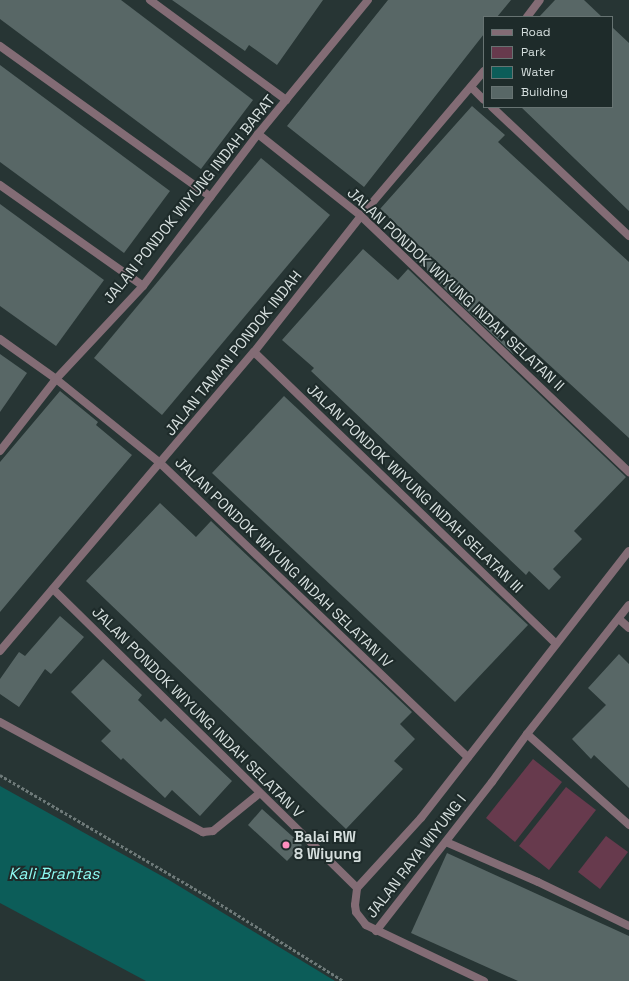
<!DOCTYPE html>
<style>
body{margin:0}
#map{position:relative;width:629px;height:981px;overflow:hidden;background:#273534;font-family:"Space Grotesk",sans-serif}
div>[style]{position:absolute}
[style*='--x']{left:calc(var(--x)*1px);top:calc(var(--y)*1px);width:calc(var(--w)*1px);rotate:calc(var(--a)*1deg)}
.green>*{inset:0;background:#673a4d}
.water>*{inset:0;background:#0c5d59}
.building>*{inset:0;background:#586766}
.path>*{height:2.5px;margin-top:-1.25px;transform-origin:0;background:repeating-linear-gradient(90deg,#6e7a79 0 3px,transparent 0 5px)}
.street>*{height:8px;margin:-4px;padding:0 4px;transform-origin:4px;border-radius:4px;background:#836c75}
.dots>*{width:11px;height:11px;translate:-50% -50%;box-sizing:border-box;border:2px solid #1e2b2a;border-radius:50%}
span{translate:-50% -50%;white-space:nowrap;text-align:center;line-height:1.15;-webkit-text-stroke:4px #1e2b2a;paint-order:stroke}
.street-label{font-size:15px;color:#d5dedd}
.poi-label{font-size:15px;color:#d5dedd;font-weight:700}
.left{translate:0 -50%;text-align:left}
.water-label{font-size:16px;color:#8dfaf2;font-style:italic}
.legend{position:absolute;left:483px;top:16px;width:130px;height:92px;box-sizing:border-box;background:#1e2b2a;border:1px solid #677372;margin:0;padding:5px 7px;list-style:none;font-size:12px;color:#d5dedd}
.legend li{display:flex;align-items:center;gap:8px;height:20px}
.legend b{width:20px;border:1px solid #677372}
</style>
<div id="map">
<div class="green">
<i style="clip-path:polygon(533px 759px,562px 782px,515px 842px,486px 818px)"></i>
<i style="clip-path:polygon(566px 787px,596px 810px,549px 870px,519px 846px)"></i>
<i style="clip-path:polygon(606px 836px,628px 852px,600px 889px,578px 872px)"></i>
</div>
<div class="water">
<i style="clip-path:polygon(0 786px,169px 880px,335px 981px,146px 981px,0 903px)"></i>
</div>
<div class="building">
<i style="clip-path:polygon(0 0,121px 0,253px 100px,201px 169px,0 19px)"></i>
<i style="clip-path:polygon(172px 0,323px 0,277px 65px,249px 45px,245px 51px)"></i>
<i style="clip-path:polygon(388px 0,511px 0,497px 17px,484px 17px,484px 34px,364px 187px,287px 126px)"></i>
<i style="clip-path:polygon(555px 0,584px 0,602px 17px,539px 17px)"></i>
<i style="clip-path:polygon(612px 27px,629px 43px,629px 211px,521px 107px,612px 107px)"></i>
<i style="clip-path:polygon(0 65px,170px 191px,124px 253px,0 162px)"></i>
<i style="clip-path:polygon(472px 106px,505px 135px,498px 142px,629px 262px,629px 438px,495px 315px,490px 320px,514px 355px,416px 261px,425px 251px,380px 209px)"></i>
<i style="clip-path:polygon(261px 158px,330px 215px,162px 415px,94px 358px)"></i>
<i style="clip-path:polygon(0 204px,104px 280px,56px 346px,0 306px)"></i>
<i style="clip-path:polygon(363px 249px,398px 280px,408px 269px,626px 477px,574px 531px,582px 539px,553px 569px,561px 577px,549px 590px,529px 571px,526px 575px,311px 371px,314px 368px,282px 340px)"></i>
<i style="clip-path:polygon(0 354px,27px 373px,0 412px)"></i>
<i style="clip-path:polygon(60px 391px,98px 422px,96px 425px,132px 455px,0 612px,0 462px)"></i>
<i style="clip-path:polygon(284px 396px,528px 625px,455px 702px,212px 473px)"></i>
<i style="clip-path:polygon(160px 503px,196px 537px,211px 521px,412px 712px,400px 724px,415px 739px,394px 761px,403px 769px,346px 829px,86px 581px)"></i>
<i style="clip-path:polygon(60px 616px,84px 637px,51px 674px,45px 669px,19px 707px,0 694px,0 679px,19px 652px,25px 656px)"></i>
<i style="clip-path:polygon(619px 654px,629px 664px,629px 788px,594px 755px,591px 759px,572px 739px,606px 705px,588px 688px)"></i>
<i style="clip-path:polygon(103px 659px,142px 695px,138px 700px,161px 722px,165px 718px,232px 781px,200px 816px,172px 790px,165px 798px,123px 758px,121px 760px,101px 741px,111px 731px,71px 692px)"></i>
<i style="clip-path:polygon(262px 809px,302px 845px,287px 861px,248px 825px)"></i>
<i style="clip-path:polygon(447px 853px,629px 936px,629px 981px,518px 981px,411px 933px)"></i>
</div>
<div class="path">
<i style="--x:0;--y:775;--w:236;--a:30.3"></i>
<i style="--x:204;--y:894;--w:165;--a:31.9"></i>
</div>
<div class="street">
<i style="--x:150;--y:0;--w:169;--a:36.3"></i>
<i style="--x:527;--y:17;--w:21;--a:-53"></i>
<i style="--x:0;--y:46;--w:259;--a:35.6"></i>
<i style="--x:471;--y:87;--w:18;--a:45"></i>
<i style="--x:492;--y:107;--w:188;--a:43.3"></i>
<i style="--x:258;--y:134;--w:132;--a:38.5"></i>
<i style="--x:361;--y:216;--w:371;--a:43.7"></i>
<i style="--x:0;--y:185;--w:175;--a:35.2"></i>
<i style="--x:0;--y:339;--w:69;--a:35.5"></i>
<i style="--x:56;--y:379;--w:134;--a:38.9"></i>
<i style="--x:160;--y:463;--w:426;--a:43.7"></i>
<i style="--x:254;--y:352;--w:420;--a:44"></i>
<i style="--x:0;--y:451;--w:91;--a:-52.1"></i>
<i style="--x:56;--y:379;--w:127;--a:-46.9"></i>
<i style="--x:143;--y:286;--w:191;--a:-52.9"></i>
<i style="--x:258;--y:134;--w:173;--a:-50.6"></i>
<i style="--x:53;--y:589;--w:426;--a:44.5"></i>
<i style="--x:619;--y:619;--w:13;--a:42"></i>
<i style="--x:0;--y:651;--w:392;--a:-49.7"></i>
<i style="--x:254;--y:352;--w:173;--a:-51.8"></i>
<i style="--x:361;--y:216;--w:190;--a:-49.7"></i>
<i style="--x:0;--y:722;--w:231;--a:28.5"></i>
<i style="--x:203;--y:832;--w:10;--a:-6"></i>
<i style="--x:213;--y:831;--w:60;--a:-39"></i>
<i style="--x:527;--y:734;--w:137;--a:41.7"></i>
<i style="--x:446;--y:842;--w:100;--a:23.5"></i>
<i style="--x:538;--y:882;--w:101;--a:25.8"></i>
<i style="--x:376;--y:931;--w:189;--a:-52.1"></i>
<i style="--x:492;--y:782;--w:59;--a:-53.9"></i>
<i style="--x:527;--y:734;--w:164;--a:-51.7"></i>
<i style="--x:484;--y:981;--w:131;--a:-154.6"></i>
<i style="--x:366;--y:925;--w:16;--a:-128"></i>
<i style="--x:356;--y:912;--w:7;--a:-98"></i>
<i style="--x:355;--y:905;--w:17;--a:-83"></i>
<i style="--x:357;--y:888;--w:95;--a:-47.6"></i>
<i style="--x:421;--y:818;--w:338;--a:-52.1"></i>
</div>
<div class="dots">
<i style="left:286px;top:845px;background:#fe8ebe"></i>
</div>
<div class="street-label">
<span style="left:189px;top:199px;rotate:-51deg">JALAN PONDOK WIYUNG INDAH BARAT</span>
<span style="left:456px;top:289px;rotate:43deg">JALAN PONDOK WIYUNG INDAH SELATAN II</span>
<span style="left:233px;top:353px;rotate:-51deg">JALAN TAMAN PONDOK INDAH</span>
<span style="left:415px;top:488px;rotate:44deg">JALAN PONDOK WIYUNG INDAH SELATAN III</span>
<span style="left:284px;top:562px;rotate:44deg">JALAN PONDOK WIYUNG INDAH SELATAN IV</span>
<span style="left:198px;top:712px;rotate:45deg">JALAN PONDOK WIYUNG INDAH SELATAN V</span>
<span style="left:416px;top:856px;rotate:-52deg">JALAN RAYA WIYUNG I</span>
</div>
<div class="poi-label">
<span class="left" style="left:294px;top:845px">Balai RW<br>8 Wiyung</span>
</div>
<div class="water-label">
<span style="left:54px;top:874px">Kali Brantas</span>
</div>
<ul class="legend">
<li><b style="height:5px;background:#836c75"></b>Road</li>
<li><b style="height:11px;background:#673a4d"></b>Park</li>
<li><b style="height:11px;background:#0c5d59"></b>Water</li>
<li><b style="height:11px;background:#586766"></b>Building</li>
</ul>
</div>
